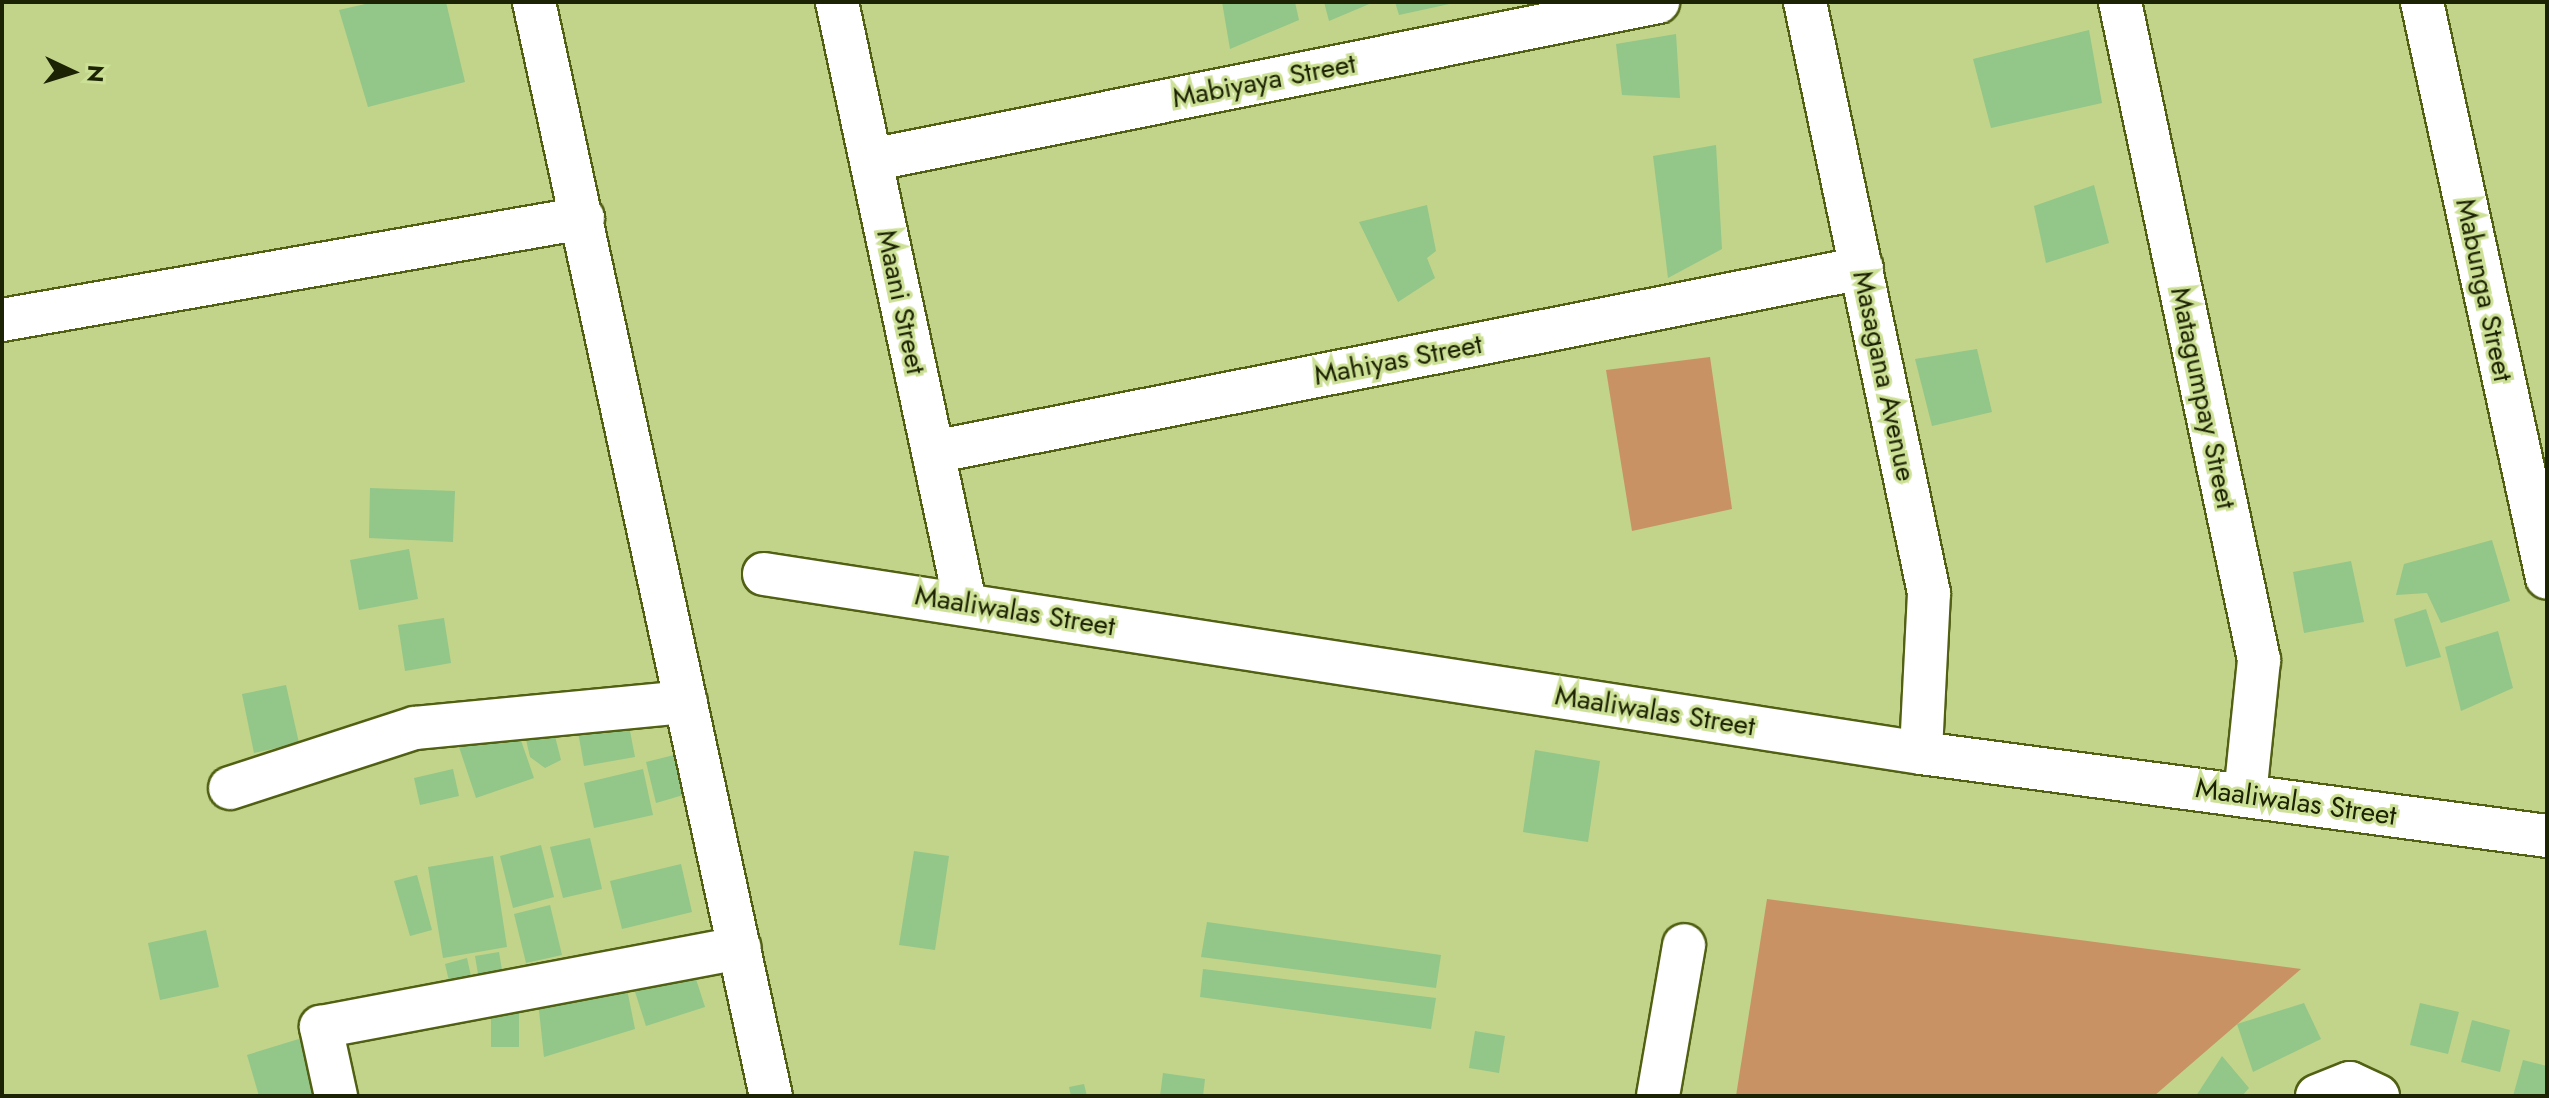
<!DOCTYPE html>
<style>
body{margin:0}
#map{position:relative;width:2549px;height:1098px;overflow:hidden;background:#c1d48a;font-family:Jost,sans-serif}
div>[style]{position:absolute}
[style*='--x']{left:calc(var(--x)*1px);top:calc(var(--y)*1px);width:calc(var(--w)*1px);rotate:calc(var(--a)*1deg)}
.green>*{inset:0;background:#c89264}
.building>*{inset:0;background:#93c689}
.roads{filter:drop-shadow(2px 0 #516013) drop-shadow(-2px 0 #516013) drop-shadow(0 2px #516013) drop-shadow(0 -2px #516013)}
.street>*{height:42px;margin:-21px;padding:0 21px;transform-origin:21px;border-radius:21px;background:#fff}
span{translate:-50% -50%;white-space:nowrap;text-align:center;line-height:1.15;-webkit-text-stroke:6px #cde196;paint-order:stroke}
.street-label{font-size:28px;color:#1c2204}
.frame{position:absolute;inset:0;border:4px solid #1c2204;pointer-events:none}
.north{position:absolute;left:32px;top:32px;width:80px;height:80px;-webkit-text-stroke:6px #cde196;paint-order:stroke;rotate:94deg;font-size:22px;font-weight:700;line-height:32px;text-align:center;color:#1c2204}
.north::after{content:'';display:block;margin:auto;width:28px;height:36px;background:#1c2204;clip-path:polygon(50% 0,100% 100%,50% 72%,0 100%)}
</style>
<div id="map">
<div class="green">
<i style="clip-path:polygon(1710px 357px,1732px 509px,1632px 531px,1606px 370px)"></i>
<i style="clip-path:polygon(1767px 899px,2301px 969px,2154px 1096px,1736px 1096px)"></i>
</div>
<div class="building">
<i style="clip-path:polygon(374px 2px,446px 2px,465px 82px,368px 107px,339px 10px)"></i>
<i style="clip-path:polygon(1222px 2px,1295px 2px,1299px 20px,1230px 49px)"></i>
<i style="clip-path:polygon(1324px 2px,1374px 2px,1329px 21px)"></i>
<i style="clip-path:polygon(1395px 2px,1454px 2px,1454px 3px,1399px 15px)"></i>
<i style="clip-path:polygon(2089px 30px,2102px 103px,1991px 128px,1973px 59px)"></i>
<i style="clip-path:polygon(1676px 34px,1680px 98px,1622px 95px,1616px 44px)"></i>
<i style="clip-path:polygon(1716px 145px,1722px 249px,1668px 278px,1653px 156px)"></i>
<i style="clip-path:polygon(2094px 185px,2109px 243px,2046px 263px,2034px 206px)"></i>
<i style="clip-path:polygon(1427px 205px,1436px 251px,1427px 258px,1435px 278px,1398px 302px,1359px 222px)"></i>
<i style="clip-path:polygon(1977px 349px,1992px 412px,1932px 426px,1915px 359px)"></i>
<i style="clip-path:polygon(370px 488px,455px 491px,453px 542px,369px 538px)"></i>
<i style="clip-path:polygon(2492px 540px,2510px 601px,2441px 623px,2427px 593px,2396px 595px,2404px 564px)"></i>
<i style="clip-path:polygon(409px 549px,418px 599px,359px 610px,350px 560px)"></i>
<i style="clip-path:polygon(2351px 561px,2364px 622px,2304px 633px,2293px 572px)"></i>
<i style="clip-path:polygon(2426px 609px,2441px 657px,2406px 667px,2394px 619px)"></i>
<i style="clip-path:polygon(444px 618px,451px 663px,405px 671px,398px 625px)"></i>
<i style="clip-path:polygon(2498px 631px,2513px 688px,2461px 711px,2445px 647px)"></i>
<i style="clip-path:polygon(286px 685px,299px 743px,254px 753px,242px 694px)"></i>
<i style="clip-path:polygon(626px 710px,635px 757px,584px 766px,576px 720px)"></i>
<i style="clip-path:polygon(552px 724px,561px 760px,545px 768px,530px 757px,524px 731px)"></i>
<i style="clip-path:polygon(516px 726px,534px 778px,476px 798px,459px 747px)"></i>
<i style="clip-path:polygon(1535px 750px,1600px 761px,1588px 842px,1523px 832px)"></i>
<i style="clip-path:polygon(686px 752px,697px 791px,656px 803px,646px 762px)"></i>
<i style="clip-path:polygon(453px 769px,459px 796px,420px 805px,414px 778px)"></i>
<i style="clip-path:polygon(643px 769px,653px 815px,594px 828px,584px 783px)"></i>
<i style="clip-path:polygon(590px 838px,602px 889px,563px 898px,550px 847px)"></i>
<i style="clip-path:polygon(541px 845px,554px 897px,513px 908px,500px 856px)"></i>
<i style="clip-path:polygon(914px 851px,949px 856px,935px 950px,899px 945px)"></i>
<i style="clip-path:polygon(493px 856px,507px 947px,443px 958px,428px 867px)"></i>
<i style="clip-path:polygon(681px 864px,692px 912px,622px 929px,610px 881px)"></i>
<i style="clip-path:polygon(417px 875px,432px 930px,410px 936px,394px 881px)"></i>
<i style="clip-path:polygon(550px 905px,562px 955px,526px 963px,514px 914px)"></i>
<i style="clip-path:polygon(1207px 922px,1441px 955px,1436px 988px,1201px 957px)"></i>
<i style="clip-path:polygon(206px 930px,219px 987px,160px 1000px,148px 943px)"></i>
<i style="clip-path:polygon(686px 948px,705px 1007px,646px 1026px,627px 967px)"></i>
<i style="clip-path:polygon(499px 952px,502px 970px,478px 974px,475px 956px)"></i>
<i style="clip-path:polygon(467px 958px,471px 976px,449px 981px,445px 964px)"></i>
<i style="clip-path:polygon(1203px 969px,1436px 998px,1431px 1029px,1200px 997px)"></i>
<i style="clip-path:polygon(624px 974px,635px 1029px,544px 1057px,537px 992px)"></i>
<i style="clip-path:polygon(491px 1001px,519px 1001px,519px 1047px,491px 1047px)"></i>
<i style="clip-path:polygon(2304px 1003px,2321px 1039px,2253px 1072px,2237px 1024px)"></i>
<i style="clip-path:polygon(2420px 1003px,2459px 1012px,2448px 1054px,2410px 1045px)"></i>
<i style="clip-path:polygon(2472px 1020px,2510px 1030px,2500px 1072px,2461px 1062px)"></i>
<i style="clip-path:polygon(1475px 1031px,1505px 1036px,1499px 1073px,1469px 1068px)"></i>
<i style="clip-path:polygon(302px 1038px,315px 1096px,259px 1096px,247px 1055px)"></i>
<i style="clip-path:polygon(2222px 1056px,2249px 1088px,2242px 1096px,2196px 1096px)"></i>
<i style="clip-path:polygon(2523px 1060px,2547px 1066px,2547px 1096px,2513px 1096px)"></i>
<i style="clip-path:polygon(1163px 1073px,1205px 1079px,1203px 1096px,1160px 1096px)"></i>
<i style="clip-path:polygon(1084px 1084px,1087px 1096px,1071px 1096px,1069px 1087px)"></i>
</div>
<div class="roads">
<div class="street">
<i style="--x:534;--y:2;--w:1119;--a:77.78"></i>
<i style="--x:837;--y:2;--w:614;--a:77.96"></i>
<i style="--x:1805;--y:2;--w:604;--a:78.15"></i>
<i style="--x:1929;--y:593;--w:160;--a:92.9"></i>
<i style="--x:2120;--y:2;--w:673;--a:78.07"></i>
<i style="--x:2259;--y:660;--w:136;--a:95.9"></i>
<i style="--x:2422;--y:2;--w:589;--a:77.76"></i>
<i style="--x:871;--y:160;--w:803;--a:-11.35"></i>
<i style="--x:2;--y:320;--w:590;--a:-9.96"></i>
<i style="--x:933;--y:452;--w:947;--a:-11.2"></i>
<i style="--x:764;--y:574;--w:1171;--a:8.79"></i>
<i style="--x:1921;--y:753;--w:631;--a:7.55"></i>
<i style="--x:230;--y:788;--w:194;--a:-18"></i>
<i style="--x:415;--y:728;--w:272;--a:-5.5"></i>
<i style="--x:336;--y:1096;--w:71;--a:-102.3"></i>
<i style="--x:321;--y:1027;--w:426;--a:-10.7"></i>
<i style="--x:1658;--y:1096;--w:153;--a:-80.2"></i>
<i style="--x:2317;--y:1096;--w:35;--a:-22"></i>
<i style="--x:2350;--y:1083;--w:31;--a:25"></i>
</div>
</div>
<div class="street-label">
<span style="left:1264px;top:81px;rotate:-11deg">Mabiyaya Street</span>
<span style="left:2484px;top:290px;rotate:78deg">Mabunga Street</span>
<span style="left:901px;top:302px;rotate:78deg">Maani Street</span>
<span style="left:1398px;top:360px;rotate:-11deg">Mahiyas Street</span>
<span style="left:1884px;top:376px;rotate:78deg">Masagana Avenue</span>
<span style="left:2203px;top:398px;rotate:78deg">Matagumpay Street</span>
<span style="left:1015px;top:611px;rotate:9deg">Maaliwalas Street</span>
<span style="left:1655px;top:711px;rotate:9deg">Maaliwalas Street</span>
<span style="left:2296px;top:802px;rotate:8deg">Maaliwalas Street</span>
</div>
<div class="frame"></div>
<div class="north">N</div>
</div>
